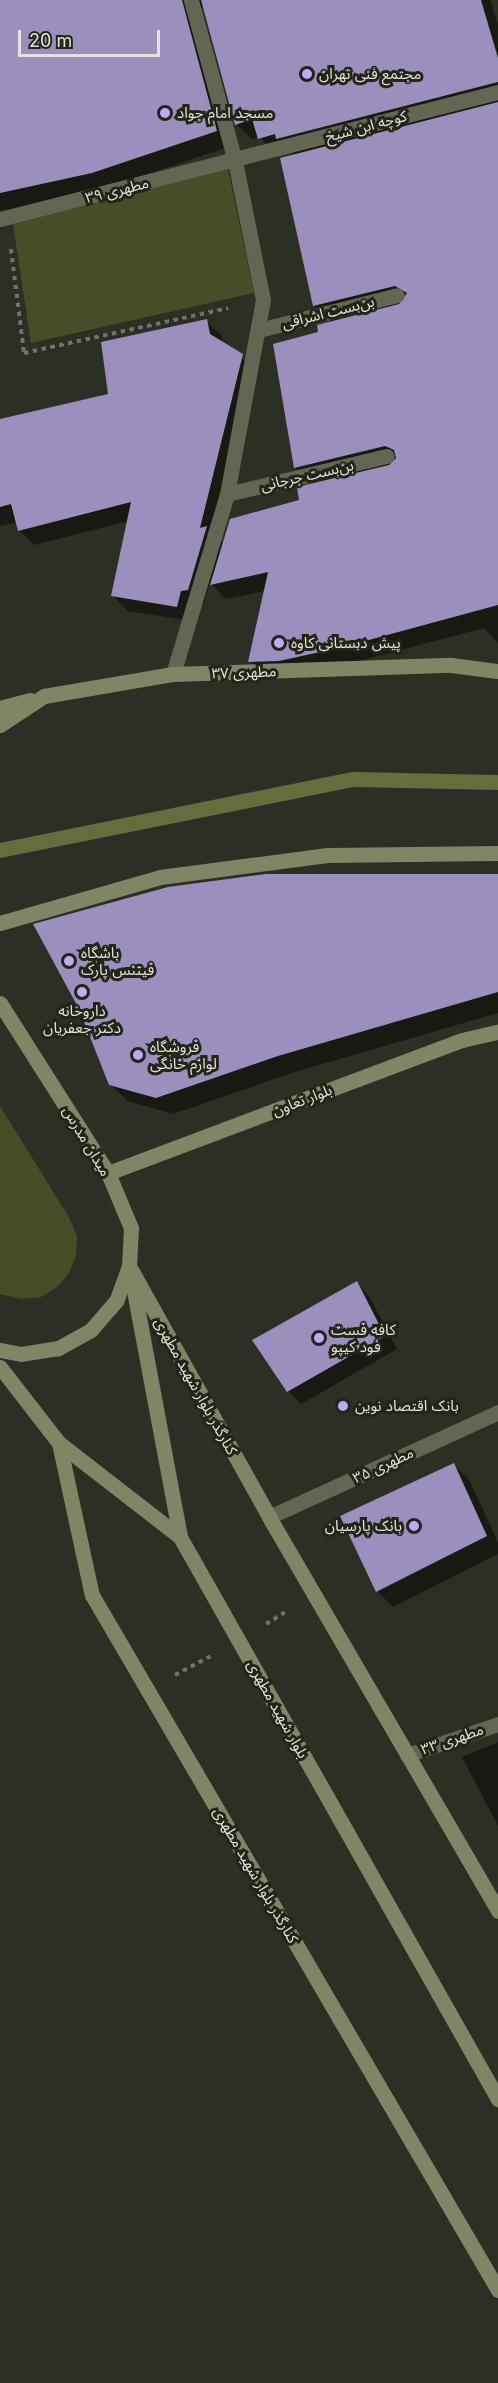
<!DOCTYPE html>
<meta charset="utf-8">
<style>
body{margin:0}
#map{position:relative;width:498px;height:2383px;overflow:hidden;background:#2c2f23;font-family:Inter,"Noto Sans Arabic",sans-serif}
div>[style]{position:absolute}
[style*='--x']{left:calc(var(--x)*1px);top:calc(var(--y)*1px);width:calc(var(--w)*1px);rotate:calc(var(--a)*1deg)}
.green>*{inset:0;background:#474e27}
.shadow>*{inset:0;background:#0007}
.stream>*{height:15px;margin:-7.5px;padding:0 7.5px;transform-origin:7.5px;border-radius:7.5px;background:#646d3e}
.building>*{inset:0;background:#9c8ebd}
.path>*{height:4px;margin-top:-2px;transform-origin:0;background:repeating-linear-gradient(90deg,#707369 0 4.5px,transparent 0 9px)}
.street>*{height:15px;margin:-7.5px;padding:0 7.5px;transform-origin:7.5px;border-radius:7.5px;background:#626652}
.secondary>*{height:15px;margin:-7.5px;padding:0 7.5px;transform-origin:7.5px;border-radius:7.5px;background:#7f8666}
.dots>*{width:16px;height:16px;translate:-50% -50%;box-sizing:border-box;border:3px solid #232519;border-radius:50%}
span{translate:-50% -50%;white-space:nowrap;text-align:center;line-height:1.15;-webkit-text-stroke:6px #232519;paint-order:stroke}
.poi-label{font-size:15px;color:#e2e4dc}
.left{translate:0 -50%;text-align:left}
.right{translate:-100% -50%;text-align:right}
.street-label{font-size:15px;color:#e2e4dc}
.scale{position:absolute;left:18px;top:30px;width:142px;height:27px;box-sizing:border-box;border:3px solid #e2e4dc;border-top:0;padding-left:8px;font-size:18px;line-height:21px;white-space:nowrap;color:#e2e4dc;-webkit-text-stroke:4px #232519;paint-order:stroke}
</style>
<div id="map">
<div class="green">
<i style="clip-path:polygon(228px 169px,254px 293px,31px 343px,13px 224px)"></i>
<i style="clip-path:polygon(0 1106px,70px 1219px,77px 1236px,76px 1256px,69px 1273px,57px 1287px,41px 1297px,22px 1299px,0 1294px)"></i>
</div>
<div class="shadow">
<i style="clip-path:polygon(0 0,490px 0,498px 25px,498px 643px,484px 628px,359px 661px,265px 676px,250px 661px,265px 591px,226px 599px,210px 583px,203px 605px,196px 606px,192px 621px,128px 611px,113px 596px,129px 521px,34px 545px,19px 530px,17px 522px,0 526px,0 421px,110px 395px,206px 321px,222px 336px,223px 344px,257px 371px,216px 537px,224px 544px,301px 501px,379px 469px,310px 483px,295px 467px,320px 333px,332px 323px,314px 306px,295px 155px,289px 150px,275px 154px,259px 136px,252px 139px,236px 124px,204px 7px,199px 9px,231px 146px,107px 188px,0 211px)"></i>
<i style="clip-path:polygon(498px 875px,498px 1013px,295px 1072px,173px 1114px,128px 1101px,110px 1084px)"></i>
<i style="clip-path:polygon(357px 1283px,369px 1296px,397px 1349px,301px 1404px,288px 1391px)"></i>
<i style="clip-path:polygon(454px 1465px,470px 1481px,498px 1543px,498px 1554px,393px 1607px,377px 1591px,342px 1517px)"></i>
<i style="clip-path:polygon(498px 1742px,498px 1826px,462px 1757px)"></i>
</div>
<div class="stream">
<i style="--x:0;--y:850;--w:360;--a:-11.4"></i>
<i style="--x:353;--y:779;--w:145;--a:1.2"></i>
</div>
<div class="building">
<i style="clip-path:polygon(0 0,182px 0,217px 131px,92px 173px,0 193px)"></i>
<i style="clip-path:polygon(201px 0,481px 0,498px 58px,498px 82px,276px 139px,275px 134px,258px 139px,252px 119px,235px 125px)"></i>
<i style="clip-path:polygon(498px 102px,498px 605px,343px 647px,279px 661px,248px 662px,268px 572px,210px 585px,230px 519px,299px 500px,297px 487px,389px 465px,396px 458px,394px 450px,385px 446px,294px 468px,273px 344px,318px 332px,317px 325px,399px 304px,407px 293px,395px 286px,313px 306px,280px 158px)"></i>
<i style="clip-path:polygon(207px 319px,210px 334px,243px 354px,200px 528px,207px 526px,188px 590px,181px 591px,177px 607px,111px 596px,131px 502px,18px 531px,11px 504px,0 507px,0 419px,108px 394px,101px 342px)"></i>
<i style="clip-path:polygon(266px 874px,498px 874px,498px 992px,278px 1056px,156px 1098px,109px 1085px,79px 1009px,33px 924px,168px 887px)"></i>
<i style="clip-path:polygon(357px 1281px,385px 1336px,287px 1392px,252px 1340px)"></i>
<i style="clip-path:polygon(454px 1463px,487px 1536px,376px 1592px,340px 1516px)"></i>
</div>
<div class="path">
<i style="--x:11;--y:249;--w:105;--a:82.9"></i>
<i style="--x:24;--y:353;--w:209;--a:-12.4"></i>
<i style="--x:266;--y:1624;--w:22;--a:-32"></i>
<i style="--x:175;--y:1675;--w:40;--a:-28"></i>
</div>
<div class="street">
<i style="--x:0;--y:219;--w:514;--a:-14.31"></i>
<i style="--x:259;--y:330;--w:142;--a:-14.2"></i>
<i style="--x:227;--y:494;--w:164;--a:-13.4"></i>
<i style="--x:173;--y:674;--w:188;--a:-73.3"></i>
<i style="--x:227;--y:494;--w:197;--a:-79.5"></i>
<i style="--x:263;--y:300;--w:142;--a:-101.4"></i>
<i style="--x:235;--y:161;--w:167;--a:-105.3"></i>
<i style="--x:269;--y:1517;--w:252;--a:-24.6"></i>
<i style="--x:407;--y:1755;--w:96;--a:-18.8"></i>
</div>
<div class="secondary">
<i style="--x:0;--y:708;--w:31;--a:-15"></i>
<i style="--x:0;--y:725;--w:53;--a:-33.4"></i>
<i style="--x:44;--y:696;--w:131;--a:-9.7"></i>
<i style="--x:173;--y:674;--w:278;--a:-1.9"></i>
<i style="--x:451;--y:665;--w:47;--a:7.3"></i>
<i style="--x:0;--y:923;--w:166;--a:-16"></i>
<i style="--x:160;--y:877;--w:169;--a:-7.5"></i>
<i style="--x:328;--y:855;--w:170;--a:-0.7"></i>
<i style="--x:0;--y:1003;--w:201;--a:57.6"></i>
<i style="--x:108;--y:1173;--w:60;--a:67.3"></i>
<i style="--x:131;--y:1228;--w:38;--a:93"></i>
<i style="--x:129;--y:1266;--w:37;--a:110"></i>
<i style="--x:116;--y:1301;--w:38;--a:131"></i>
<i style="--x:91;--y:1330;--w:38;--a:151"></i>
<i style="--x:58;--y:1348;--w:37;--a:171"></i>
<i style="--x:21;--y:1354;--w:21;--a:-169"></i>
<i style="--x:108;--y:1173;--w:378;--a:-20.6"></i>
<i style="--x:462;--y:1040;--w:37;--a:-13"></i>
<i style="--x:129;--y:1266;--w:287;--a:60.8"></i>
<i style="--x:269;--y:1517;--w:456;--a:59.8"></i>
<i style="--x:132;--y:1280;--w:261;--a:79.4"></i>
<i style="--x:0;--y:1367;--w:96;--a:52.2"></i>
<i style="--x:59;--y:1443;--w:153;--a:37.8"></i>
<i style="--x:180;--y:1537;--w:646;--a:60.5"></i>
<i style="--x:59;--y:1443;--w:156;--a:77.8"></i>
<i style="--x:92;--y:1595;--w:805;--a:59.71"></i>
</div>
<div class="dots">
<i style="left:307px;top:74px;background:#bfa9f4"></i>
<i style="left:165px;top:113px;background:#bfa9f4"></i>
<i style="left:279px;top:643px;background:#bfa9f4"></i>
<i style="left:69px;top:961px;background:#bfa9f4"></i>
<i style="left:82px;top:992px;background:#bfa9f4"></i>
<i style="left:138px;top:1055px;background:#bfa9f4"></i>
<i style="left:319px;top:1338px;background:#bfa9f4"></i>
<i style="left:343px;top:1406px;background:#bfa9f4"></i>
<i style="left:414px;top:1526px;background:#bfa9f4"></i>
</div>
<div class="poi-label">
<span class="left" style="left:319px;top:74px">مجتمع فنی تهران</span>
<span class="left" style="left:177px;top:113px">مسجد امام جواد</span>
<span class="left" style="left:291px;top:643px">پیش دبستانی کاوه</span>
<span class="left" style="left:81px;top:961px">باشگاه<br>فیتنس پارک</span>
<span style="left:82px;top:1019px">داروخانه<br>دکتر جعفریان</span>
<span class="left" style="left:150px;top:1055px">فروشگاه<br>لوازم خانگی</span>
<span class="left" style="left:331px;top:1338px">کافه فست<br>فود کیپو</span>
<span class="left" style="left:355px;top:1406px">بانک اقتصاد نوین</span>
<span class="right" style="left:402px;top:1526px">بانک پارسیان</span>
</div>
<div class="street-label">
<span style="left:366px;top:126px;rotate:-15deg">کوچه ابن شیخ</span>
<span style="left:117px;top:190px;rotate:-14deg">مطهری ۳۹</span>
<span style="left:328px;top:312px;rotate:-14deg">بن‌بست اشراقی</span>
<span style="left:307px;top:475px;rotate:-13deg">بن‌بست جرجانی</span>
<span style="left:244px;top:672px;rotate:-2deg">مطهری ۳۷</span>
<span style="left:302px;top:1100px;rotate:-21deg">بلوار تعاون</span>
<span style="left:87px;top:1141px;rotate:59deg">میدان مدرس</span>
<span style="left:196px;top:1386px;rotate:61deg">کنارگذر بلوار شهید مطهری</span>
<span style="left:383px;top:1465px;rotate:-25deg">مطهری ۳۵</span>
<span style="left:278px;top:1709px;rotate:61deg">بلوار شهید مطهری</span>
<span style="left:452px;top:1739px;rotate:-19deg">مطهری ۳۳</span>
<span style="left:256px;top:1875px;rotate:60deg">کنارگذر بلوار شهید مطهری</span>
</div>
<div class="scale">20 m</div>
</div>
